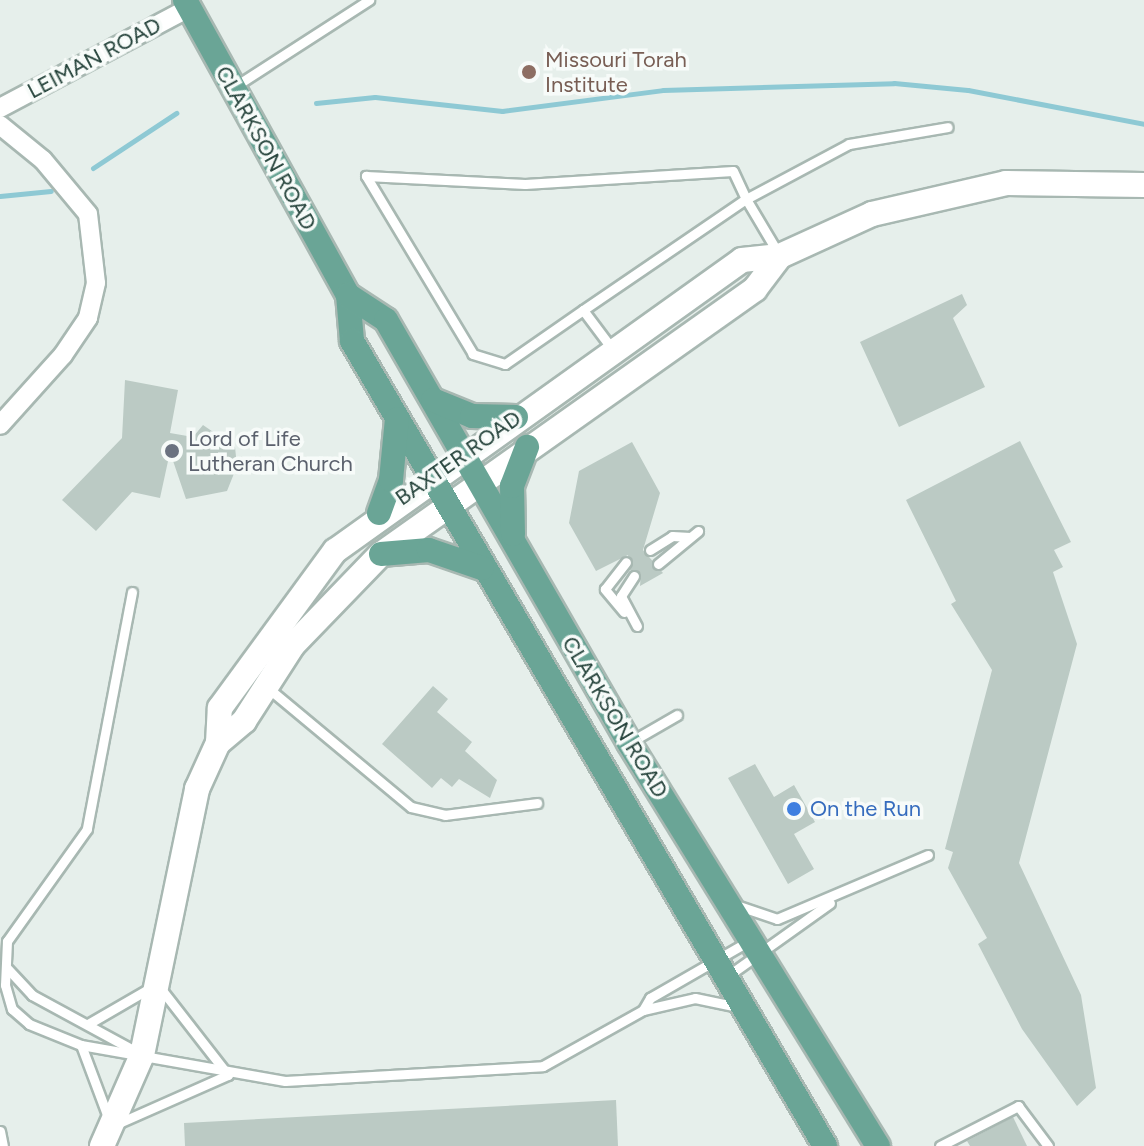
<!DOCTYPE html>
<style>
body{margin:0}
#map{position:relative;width:1144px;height:1146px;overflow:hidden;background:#e6efeb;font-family:Figtree,sans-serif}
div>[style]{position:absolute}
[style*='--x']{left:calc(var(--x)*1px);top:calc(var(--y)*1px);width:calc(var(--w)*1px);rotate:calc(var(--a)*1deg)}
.stream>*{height:5px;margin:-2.5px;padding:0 2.5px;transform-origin:2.5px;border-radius:2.5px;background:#8ec9d4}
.building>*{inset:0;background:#bbcac4}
.roads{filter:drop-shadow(2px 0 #a8b8b2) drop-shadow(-2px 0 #a8b8b2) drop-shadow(0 2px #a8b8b2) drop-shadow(0 -2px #a8b8b2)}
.service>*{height:9px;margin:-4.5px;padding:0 4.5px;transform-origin:4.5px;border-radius:4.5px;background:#fff}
.minor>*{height:18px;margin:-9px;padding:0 9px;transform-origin:9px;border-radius:9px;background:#fff}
.secondary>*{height:24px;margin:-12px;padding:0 12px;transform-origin:12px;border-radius:12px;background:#fff}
.primary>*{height:24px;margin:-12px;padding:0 12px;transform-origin:12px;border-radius:12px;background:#6aa596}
.dots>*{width:22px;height:22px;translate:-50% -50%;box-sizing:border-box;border:4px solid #f7fbf9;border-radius:50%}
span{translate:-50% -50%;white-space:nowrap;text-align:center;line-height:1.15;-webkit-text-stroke:7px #f7fbf9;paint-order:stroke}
.street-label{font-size:22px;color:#24423a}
.education-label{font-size:22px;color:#785e54}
.left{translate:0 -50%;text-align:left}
.worship-label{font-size:22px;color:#5b616d}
.shop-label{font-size:22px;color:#366cbe}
</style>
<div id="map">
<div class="stream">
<i style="--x:316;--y:103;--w:59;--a:-5.8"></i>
<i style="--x:375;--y:97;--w:128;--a:6.3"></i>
<i style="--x:502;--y:111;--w:162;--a:-7.4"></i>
<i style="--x:663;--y:90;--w:231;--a:-1.7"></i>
<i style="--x:894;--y:83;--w:74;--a:5.4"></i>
<i style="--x:968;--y:90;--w:179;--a:10.9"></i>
<i style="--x:93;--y:168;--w:100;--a:-33.5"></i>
<i style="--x:0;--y:196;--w:51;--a:-5.6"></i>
</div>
<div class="building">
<i style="clip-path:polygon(962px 294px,967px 305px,953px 318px,985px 387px,899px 427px,860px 342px)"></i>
<i style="clip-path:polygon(125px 380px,178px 390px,170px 433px,193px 437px,203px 425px,235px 447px,237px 466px,227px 491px,186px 499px,170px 452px,160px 498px,132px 492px,96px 531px,62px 500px,122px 438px)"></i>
<i style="clip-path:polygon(1020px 441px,1071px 542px,1054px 550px,1063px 567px,1053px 572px,1077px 644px,1019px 863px,1081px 995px,1096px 1088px,1077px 1106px,1022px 1029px,978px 944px,987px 938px,948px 868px,953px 852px,945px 849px,992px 670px,951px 604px,956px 601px,906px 500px)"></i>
<i style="clip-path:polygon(632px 442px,660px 493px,643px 550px,663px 573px,640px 586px,641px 573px,630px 570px,628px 555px,596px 571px,569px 523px,579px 471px)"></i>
<i style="clip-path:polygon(433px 686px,448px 699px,437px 712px,472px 742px,465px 751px,497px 780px,490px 798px,459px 779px,452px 787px,441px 778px,432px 788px,382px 744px)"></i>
<i style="clip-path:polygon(755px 764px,774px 797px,794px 785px,815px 822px,794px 834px,814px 869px,788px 884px,728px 778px)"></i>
<i style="clip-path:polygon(616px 1100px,618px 1146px,185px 1146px,184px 1123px)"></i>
<i style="clip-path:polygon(1013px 1117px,1027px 1146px,970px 1146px,967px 1141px)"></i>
</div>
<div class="roads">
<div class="service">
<i style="--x:234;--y:87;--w:161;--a:-32.8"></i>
<i style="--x:583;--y:310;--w:197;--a:-34.3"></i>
<i style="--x:746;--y:199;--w:63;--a:59.3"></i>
<i style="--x:613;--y:350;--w:50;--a:-126.9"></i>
<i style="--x:583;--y:310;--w:95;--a:145.3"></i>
<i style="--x:505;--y:364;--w:34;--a:-163"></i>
<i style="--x:473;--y:354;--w:208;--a:-121"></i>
<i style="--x:366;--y:176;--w:159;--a:2.9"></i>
<i style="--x:525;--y:184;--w:208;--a:-3.6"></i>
<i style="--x:733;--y:171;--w:31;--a:65"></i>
<i style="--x:746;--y:199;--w:117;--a:-28.1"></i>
<i style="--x:849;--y:144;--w:100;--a:-9.7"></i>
<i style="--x:650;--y:550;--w:26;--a:-32"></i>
<i style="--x:672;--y:536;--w:18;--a:3"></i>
<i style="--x:658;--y:564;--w:52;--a:-39.5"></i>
<i style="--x:634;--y:576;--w:24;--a:123"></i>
<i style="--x:621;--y:596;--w:34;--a:62"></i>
<i style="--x:132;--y:592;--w:241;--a:100.8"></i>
<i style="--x:87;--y:829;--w:138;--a:125.5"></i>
<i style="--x:7;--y:941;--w:44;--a:92.6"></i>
<i style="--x:5;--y:985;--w:25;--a:74"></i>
<i style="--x:12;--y:1009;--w:23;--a:41"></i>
<i style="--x:29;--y:1024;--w:56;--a:22"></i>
<i style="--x:81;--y:1045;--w:207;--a:10"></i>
<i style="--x:285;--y:1081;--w:258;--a:-3.3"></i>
<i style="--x:543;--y:1066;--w:115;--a:-29.2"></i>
<i style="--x:643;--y:1010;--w:53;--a:-13"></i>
<i style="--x:695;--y:998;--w:44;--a:11.8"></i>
<i style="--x:624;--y:612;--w:30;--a:-130"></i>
<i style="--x:605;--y:589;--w:34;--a:-52"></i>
<i style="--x:268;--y:688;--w:186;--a:39.8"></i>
<i style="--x:411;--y:807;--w:35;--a:13"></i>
<i style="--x:445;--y:815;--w:93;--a:-7.4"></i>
<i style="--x:632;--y:741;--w:52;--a:-30"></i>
<i style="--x:733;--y:904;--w:46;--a:18.8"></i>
<i style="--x:777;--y:919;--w:164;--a:-23"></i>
<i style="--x:7;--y:968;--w:37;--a:47"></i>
<i style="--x:32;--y:995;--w:122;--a:28.5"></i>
<i style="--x:729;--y:975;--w:124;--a:-35.5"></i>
<i style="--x:643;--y:1010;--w:14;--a:-60"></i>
<i style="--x:650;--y:998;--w:114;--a:-29.9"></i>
<i style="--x:88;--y:1024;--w:72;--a:-30.1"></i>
<i style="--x:81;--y:1045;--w:80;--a:69.5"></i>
<i style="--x:119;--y:1123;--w:119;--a:-23.8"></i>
<i style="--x:228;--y:1075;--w:109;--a:-127.9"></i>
<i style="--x:0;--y:1131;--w:15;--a:79"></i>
<i style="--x:940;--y:1146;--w:88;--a:-27.1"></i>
<i style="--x:1018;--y:1106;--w:50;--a:53.1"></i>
</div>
<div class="minor">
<i style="--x:0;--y:108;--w:214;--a:-27.9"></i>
<i style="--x:0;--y:125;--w:55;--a:39.1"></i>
<i style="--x:43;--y:160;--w:70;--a:50.2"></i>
<i style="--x:88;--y:214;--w:69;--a:83.4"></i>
<i style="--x:96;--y:283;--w:36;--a:103"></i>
<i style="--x:88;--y:318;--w:45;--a:124"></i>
<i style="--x:63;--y:355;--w:94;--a:132"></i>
</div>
<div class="secondary">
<i style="--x:218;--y:743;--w:34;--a:-40"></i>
<i style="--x:244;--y:721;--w:90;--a:-57.2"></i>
<i style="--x:293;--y:645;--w:127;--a:-46"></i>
<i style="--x:381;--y:554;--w:458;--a:-35.3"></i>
<i style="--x:755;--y:289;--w:41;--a:-52.9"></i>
<i style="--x:102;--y:1146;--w:99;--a:-66.3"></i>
<i style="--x:142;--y:1055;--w:272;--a:-78.3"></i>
<i style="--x:197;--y:789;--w:51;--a:-65.5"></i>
<i style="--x:218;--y:743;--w:35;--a:-87"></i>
<i style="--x:220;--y:708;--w:195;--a:-53.8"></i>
<i style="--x:335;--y:551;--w:500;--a:-35.56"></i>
<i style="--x:742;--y:260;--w:38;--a:-6"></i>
<i style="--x:780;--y:256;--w:101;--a:-24.5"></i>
<i style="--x:872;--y:214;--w:138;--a:-13"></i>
<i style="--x:1006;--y:183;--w:138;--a:0.8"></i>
</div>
<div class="primary">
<i style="--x:185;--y:0;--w:337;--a:61.1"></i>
<i style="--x:348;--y:295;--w:46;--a:85"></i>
<i style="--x:352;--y:341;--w:934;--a:59.56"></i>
<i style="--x:348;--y:295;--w:45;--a:33.3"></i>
<i style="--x:386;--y:320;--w:488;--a:60.1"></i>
<i style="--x:629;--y:743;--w:474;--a:58.3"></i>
<i style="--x:433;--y:400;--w:42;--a:22.3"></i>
<i style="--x:472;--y:416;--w:44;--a:1.3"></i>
<i style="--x:379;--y:513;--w:35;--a:-70"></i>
<i style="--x:391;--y:480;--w:61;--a:-84.4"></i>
<i style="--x:513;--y:534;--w:48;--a:-91.2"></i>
<i style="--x:512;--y:486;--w:42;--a:-69"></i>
<i style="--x:381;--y:554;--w:48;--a:-4.8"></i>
<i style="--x:429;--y:550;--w:56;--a:18.8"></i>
</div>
</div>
<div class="dots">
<i style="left:529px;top:72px;background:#8d6e63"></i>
<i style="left:172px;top:451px;background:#6b7280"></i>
<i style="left:794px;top:809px;background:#3f7fe0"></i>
</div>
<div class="street-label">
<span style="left:94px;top:58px;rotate:-28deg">LEIMAN ROAD</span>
<span style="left:266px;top:148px;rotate:61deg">CLARKSON ROAD</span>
<span style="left:458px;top:458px;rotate:-35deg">BAXTER ROAD</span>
<span style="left:615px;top:717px;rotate:59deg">CLARKSON ROAD</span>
</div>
<div class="education-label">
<span class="left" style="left:545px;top:72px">Missouri Torah<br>Institute</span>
</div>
<div class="worship-label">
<span class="left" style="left:188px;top:451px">Lord of Life<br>Lutheran Church</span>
</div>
<div class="shop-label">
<span class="left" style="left:810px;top:809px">On the Run</span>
</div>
</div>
